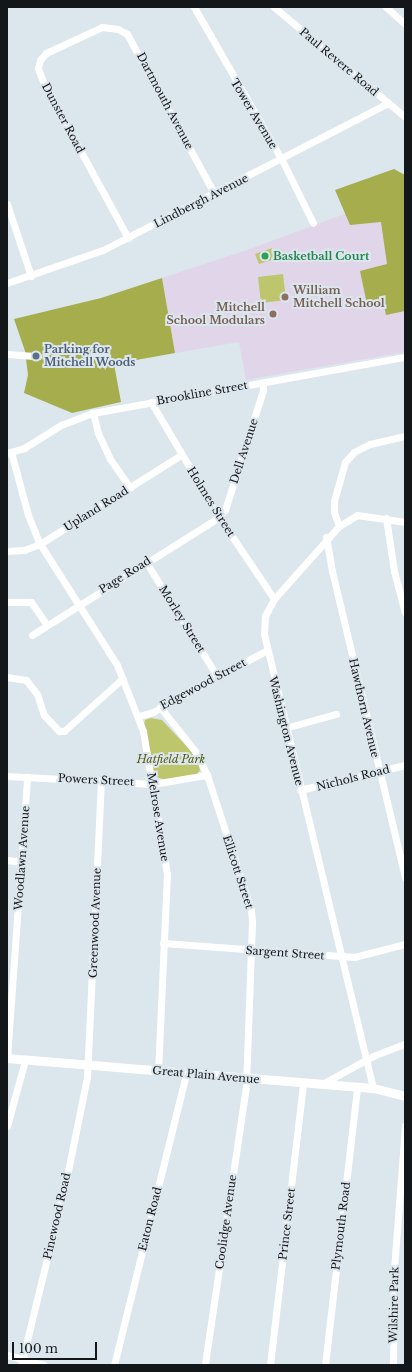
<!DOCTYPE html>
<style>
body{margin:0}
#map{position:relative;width:412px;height:1372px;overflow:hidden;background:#dce6ed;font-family:"Libre Baskerville",serif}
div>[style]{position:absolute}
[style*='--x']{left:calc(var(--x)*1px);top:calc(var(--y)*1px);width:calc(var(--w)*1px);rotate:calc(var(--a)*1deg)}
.education>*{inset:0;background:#e1d5e9}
.green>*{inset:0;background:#bdc66c}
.forest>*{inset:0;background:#a5ad4c}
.minor>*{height:7px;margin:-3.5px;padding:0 3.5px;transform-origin:3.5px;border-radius:3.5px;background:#fff}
.major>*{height:9px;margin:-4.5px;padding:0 4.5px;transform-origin:4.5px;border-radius:4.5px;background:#fff}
.dots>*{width:11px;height:11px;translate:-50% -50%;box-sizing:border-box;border:2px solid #dce6ed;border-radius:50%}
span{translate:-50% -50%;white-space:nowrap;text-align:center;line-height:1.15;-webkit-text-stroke:4px #dce6ed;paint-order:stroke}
.street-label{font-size:11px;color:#14171a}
.leisure-label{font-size:11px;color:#27864d;font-weight:700}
.left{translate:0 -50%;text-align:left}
.education-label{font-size:11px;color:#785e54;font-weight:700}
.right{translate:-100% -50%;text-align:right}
.service-label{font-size:11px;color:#4e5e75;font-weight:700}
.park-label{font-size:11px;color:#53580f;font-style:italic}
.frame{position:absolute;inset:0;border:8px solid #14171a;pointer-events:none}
.scale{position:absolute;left:12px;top:1342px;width:85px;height:18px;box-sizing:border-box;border:2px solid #14171a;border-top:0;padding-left:5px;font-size:12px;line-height:14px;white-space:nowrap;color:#14171a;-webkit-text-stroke:3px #dce6ed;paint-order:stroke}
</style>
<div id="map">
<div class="education">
<i style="clip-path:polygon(401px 193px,405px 195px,405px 352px,246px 380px,239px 342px,175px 353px,162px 278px,247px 250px)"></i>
</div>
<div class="green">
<i style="clip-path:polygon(272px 248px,275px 259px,259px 264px,255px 254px)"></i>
<i style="clip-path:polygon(283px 274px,286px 300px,261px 303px,258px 277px)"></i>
<i style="clip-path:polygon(151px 718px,162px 720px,190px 750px,198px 762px,200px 770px,197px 774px,165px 780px,154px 776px,144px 725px,145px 720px)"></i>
</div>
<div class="forest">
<i style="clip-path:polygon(394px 169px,405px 175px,405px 311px,386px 315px,384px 305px,368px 309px,360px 271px,387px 264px,381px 222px,350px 225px,335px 190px)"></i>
<i style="clip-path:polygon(162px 278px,175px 353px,114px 364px,121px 402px,72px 413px,24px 393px,28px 375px,25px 351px,14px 319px,101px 298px)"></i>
</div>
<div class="minor">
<i style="--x:194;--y:7;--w:177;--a:60.1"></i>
<i style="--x:282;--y:160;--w:70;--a:63.8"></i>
<i style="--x:274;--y:7;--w:171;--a:40"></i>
<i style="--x:386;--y:7;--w:25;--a:42"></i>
<i style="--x:7;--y:204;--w:76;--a:71.6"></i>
<i style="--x:128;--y:238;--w:175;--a:-118.6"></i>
<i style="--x:44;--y:84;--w:17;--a:-111"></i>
<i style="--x:38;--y:68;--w:8;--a:-76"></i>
<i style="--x:40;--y:60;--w:9;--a:-49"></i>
<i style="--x:46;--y:53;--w:62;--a:-24.9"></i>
<i style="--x:102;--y:27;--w:16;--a:7"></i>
<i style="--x:118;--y:29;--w:10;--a:29"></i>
<i style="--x:127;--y:34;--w:181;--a:61.3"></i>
<i style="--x:7;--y:283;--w:102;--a:-19"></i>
<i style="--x:103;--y:250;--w:321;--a:-27.3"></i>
<i style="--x:7;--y:354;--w:31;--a:4"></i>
<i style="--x:151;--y:402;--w:134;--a:59.4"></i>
<i style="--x:219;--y:517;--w:99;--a:56.1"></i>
<i style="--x:93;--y:413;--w:21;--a:76"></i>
<i style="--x:98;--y:433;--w:29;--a:65"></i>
<i style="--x:110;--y:459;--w:35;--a:55"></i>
<i style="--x:11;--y:452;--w:65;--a:74.9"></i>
<i style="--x:28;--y:515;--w:31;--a:68"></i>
<i style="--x:40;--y:544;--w:143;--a:57.5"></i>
<i style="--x:117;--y:665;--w:71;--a:68.5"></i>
<i style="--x:143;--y:731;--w:145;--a:80.5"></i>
<i style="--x:167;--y:874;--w:197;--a:92.6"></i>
<i style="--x:7;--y:453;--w:18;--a:-16"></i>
<i style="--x:24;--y:448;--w:44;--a:-31.9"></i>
<i style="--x:61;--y:425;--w:34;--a:-21"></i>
<i style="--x:93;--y:413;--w:317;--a:-10.2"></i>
<i style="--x:386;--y:518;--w:54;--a:81.4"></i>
<i style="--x:394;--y:571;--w:43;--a:75.3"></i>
<i style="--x:339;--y:526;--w:21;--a:-31"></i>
<i style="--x:357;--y:515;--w:49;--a:8.3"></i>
<i style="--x:326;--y:537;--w:35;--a:80"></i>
<i style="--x:332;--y:571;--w:315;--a:76.6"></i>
<i style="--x:7;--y:551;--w:17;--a:-3"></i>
<i style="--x:24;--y:550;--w:17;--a:-21"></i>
<i style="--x:40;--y:544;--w:167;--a:-32.3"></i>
<i style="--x:146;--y:562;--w:134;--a:58.1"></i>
<i style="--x:7;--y:602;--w:24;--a:0"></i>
<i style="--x:31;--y:602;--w:28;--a:55"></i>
<i style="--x:32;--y:635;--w:214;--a:-32.2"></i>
<i style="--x:213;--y:521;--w:16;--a:-43"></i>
<i style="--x:225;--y:510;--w:126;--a:-72.4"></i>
<i style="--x:263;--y:390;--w:7;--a:-90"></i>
<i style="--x:7;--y:677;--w:19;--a:9"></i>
<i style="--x:26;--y:680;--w:18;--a:52"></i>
<i style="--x:37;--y:694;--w:22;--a:72"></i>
<i style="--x:44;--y:715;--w:22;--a:47"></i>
<i style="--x:59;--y:731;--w:5;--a:0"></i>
<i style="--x:64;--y:731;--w:79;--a:-41.9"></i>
<i style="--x:160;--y:707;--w:56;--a:51.5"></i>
<i style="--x:195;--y:751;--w:27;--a:63"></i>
<i style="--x:207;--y:775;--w:142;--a:71.9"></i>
<i style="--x:251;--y:910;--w:12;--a:85"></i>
<i style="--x:252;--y:922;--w:164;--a:92.1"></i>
<i style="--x:246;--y:1086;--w:282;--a:98.4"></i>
<i style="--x:139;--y:716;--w:15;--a:-16"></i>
<i style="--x:153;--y:712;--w:130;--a:-28.5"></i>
<i style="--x:285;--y:728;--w:53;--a:-15.4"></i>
<i style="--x:7;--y:776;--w:146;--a:3.1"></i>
<i style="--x:153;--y:784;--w:55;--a:-9.5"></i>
<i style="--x:300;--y:790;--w:108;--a:-13.4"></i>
<i style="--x:7;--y:860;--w:14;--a:8"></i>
<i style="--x:163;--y:943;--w:192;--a:4.2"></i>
<i style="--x:354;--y:957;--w:53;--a:-14.3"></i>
<i style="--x:7;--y:1058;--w:282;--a:-85.9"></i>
<i style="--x:322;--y:1084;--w:58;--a:-28.8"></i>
<i style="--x:373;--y:1056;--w:34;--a:-21"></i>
<i style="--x:373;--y:1088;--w:467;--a:-103.5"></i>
<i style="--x:264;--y:634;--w:18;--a:-87"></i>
<i style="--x:265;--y:616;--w:19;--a:-62"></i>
<i style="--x:274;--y:599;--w:98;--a:-48.3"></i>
<i style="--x:339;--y:526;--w:15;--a:-110"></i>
<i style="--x:334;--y:512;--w:11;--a:-90"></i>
<i style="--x:334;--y:501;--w:41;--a:-74.2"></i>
<i style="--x:345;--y:462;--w:13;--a:-48"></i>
<i style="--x:354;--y:452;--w:18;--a:-27"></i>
<i style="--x:370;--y:444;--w:36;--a:-13"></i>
<i style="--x:7;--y:1126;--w:68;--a:-74.7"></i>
<i style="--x:7;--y:1355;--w:38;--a:15"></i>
<i style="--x:21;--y:1365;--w:189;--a:-76.3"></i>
<i style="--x:66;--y:1181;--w:106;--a:-78.6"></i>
<i style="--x:87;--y:1077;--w:297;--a:-87.3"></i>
<i style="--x:114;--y:1365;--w:301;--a:-76.1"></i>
<i style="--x:270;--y:1365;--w:285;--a:-83.3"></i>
<i style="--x:325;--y:1365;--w:280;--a:-83.4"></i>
<i style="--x:393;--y:1365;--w:96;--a:-89.4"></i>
<i style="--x:394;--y:1269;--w:144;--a:-85.6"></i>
</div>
<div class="major">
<i style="--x:7;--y:1058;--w:367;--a:4.7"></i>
<i style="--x:373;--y:1088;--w:33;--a:14"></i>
</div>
<div class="dots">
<i style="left:265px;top:256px;background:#2e9e5b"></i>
<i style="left:285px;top:297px;background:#8d6e63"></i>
<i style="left:273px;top:314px;background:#8d6e63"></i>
<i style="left:36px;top:356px;background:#5c6f8a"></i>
</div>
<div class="street-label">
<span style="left:339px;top:62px;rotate:40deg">Paul Revere Road</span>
<span style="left:165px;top:101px;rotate:62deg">Dartmouth Avenue</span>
<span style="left:254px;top:114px;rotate:59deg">Tower Avenue</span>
<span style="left:63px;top:118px;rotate:62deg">Dunster Road</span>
<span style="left:201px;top:201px;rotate:-27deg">Lindbergh Avenue</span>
<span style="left:202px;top:393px;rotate:-10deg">Brookline Street</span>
<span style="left:244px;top:451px;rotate:-72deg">Dell Avenue</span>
<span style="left:211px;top:502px;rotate:58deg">Holmes Street</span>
<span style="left:96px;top:509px;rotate:-32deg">Upland Road</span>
<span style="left:125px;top:575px;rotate:-32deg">Page Road</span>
<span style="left:182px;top:619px;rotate:58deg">Morley Street</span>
<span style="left:203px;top:684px;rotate:-28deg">Edgewood Street</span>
<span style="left:364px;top:708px;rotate:77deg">Hawthorn Avenue</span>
<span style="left:286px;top:731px;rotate:76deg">Washington Avenue</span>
<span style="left:353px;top:778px;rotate:-14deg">Nichols Road</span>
<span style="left:96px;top:780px;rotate:3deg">Powers Street</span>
<span style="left:158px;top:817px;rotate:81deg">Melrose Avenue</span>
<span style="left:22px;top:858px;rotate:-86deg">Woodlawn Avenue</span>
<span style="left:238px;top:872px;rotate:72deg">Ellicott Street</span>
<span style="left:95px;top:923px;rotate:-88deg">Greenwood Avenue</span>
<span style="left:285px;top:953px;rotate:4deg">Sargent Street</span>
<span style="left:206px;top:1075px;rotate:5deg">Great Plain Avenue</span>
<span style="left:57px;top:1216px;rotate:-77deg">Pinewood Road</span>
<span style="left:150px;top:1219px;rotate:-76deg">Eaton Road</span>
<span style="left:226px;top:1222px;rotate:-82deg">Coolidge Avenue</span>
<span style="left:287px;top:1224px;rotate:-83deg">Prince Street</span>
<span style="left:341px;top:1226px;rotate:-83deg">Plymouth Road</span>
<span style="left:394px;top:1305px;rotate:-89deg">Wilshire Park</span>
</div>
<div class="leisure-label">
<span class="left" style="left:273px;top:256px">Basketball Court</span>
</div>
<div class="education-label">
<span class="left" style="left:293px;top:297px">William<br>Mitchell School</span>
<span class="right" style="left:265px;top:314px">Mitchell<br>School Modulars</span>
</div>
<div class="service-label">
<span class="left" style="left:44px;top:356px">Parking for<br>Mitchell Woods</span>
</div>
<div class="park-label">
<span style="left:171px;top:759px">Hatfield Park</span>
</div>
<div class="frame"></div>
<div class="scale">100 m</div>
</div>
